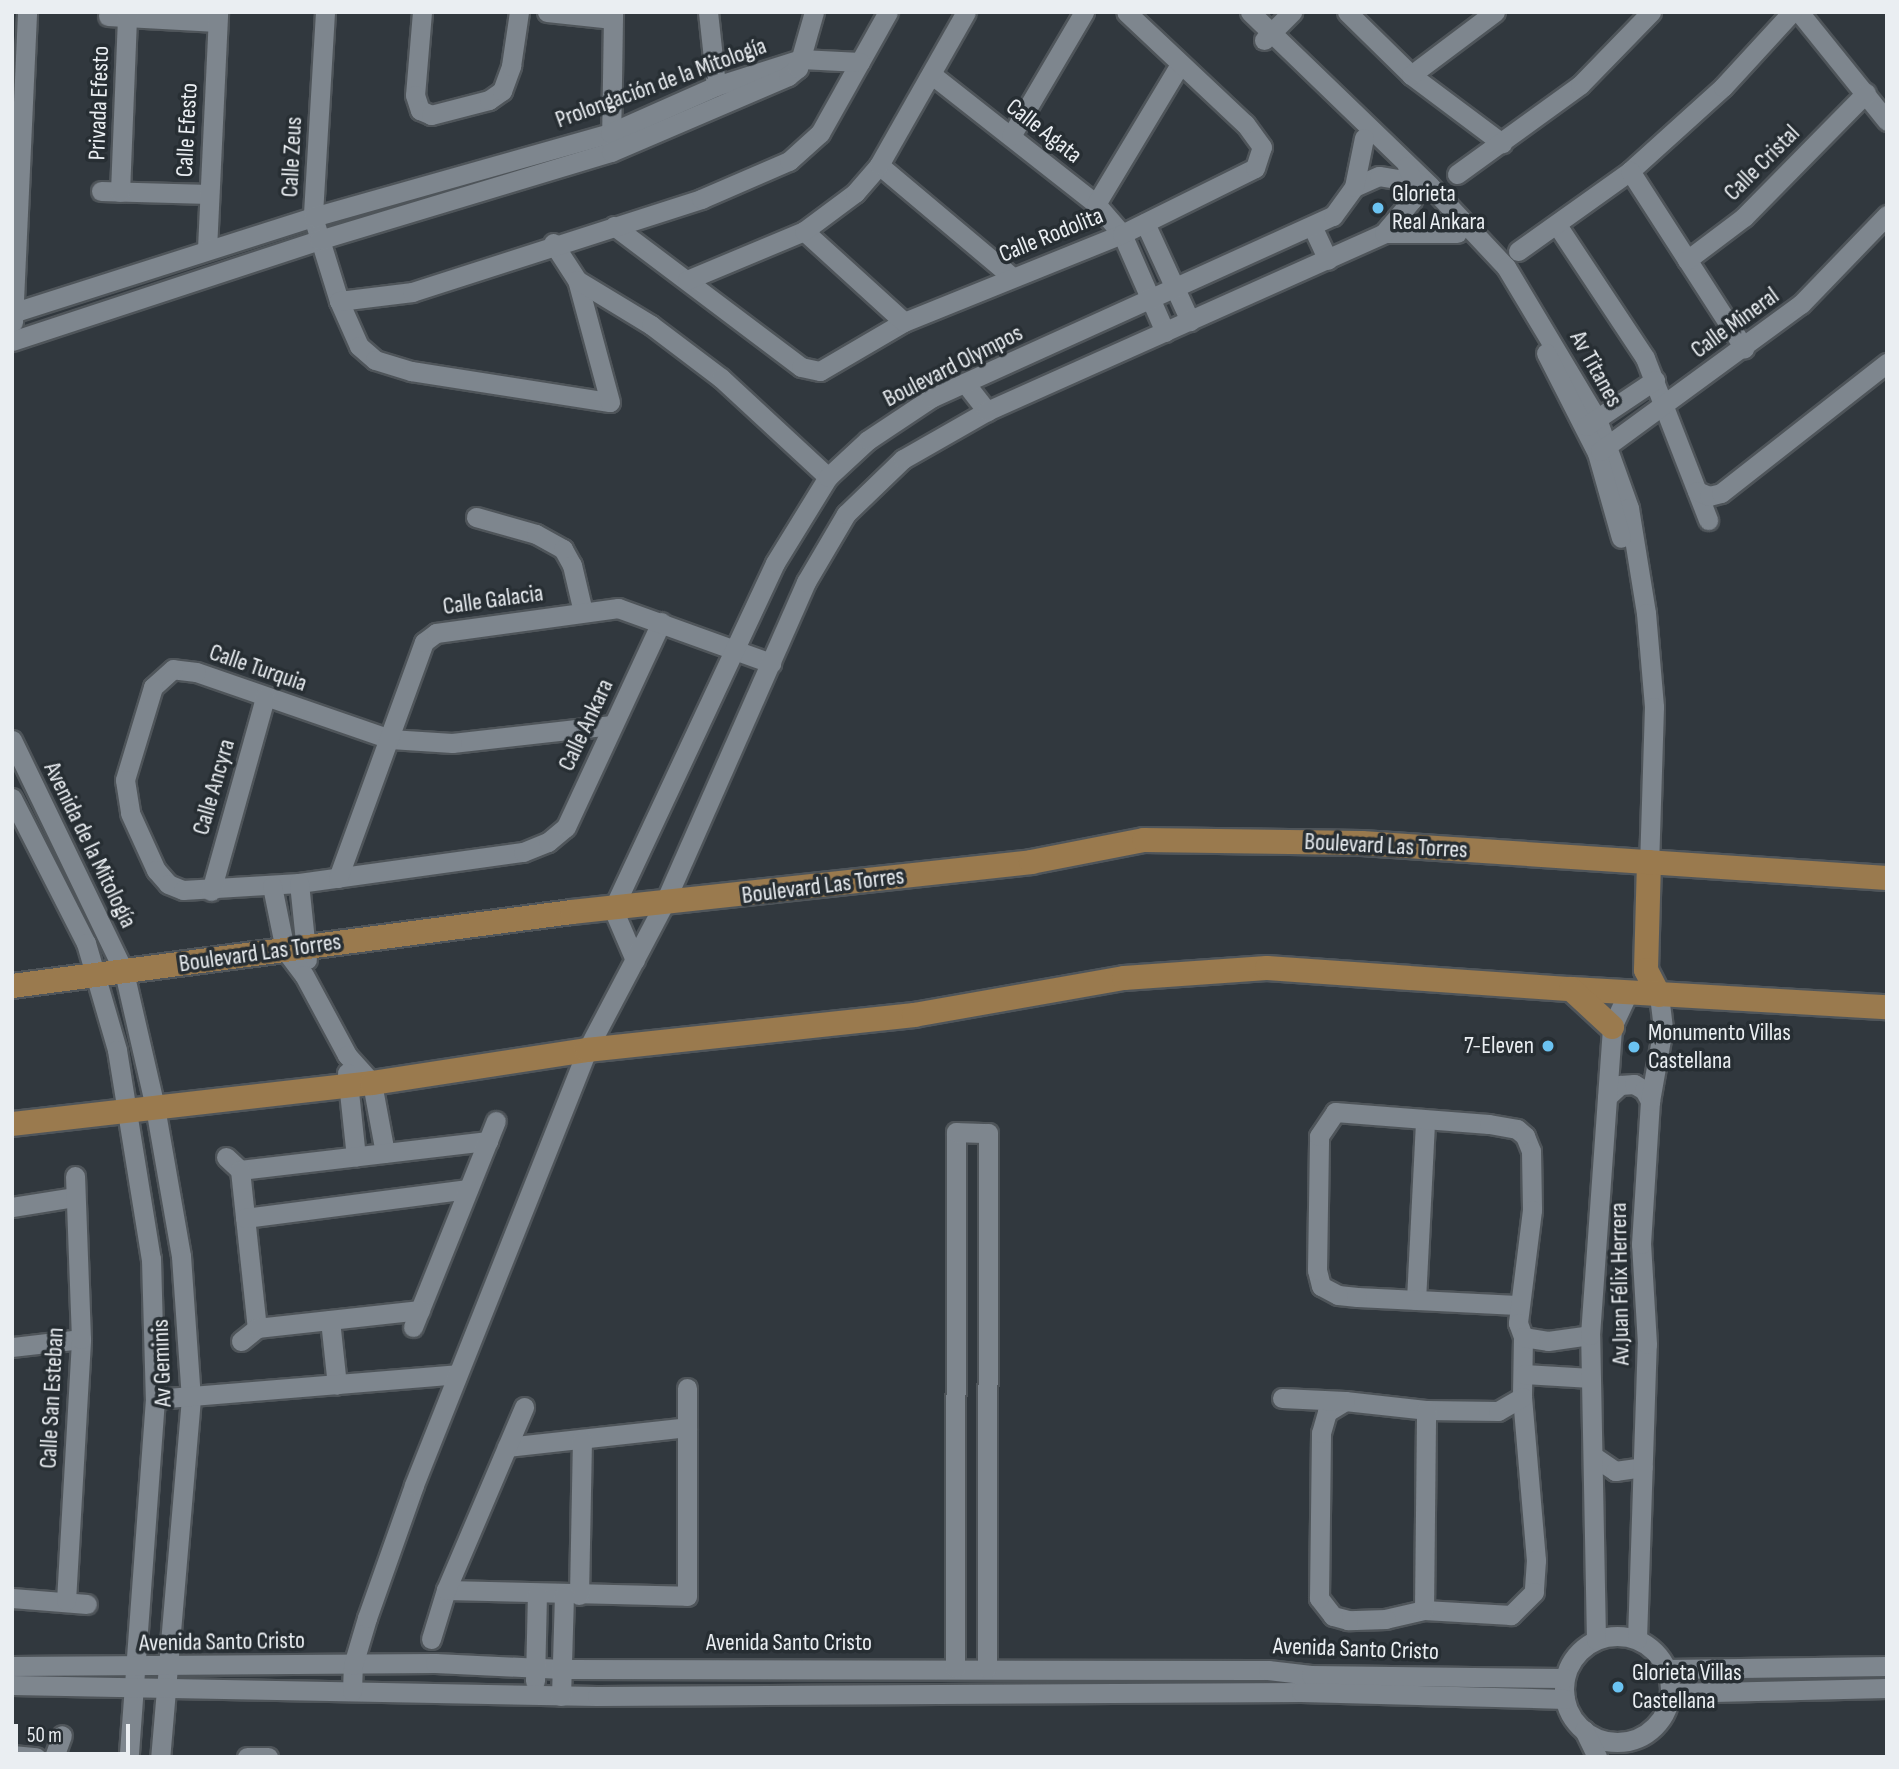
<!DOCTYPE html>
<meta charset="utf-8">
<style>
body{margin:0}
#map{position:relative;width:1899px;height:1769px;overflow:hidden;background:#31383e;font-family:"Sofia Sans Condensed",sans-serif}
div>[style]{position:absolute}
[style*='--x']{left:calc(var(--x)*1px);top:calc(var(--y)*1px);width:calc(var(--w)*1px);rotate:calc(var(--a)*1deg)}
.roads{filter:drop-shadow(2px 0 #4f555a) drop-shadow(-2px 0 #4f555a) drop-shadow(0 2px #4f555a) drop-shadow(0 -2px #4f555a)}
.minor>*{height:19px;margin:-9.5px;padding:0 9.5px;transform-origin:9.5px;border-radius:9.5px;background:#7e868e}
.minor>.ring{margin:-9.5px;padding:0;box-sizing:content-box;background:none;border:19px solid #7e868e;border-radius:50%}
.major>*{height:24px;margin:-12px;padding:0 12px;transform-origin:12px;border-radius:12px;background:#9a7a4e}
.dots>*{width:19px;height:19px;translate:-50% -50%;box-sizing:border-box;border:4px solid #272e33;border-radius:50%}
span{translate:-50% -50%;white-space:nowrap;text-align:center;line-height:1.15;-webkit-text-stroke:7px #272e33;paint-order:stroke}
.street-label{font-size:24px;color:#eaeef2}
.poi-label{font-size:24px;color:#eaeef2}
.left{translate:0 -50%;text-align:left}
.right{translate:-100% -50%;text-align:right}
.frame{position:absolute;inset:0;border:14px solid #eaeef2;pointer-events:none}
.scale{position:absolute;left:14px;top:1724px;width:116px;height:32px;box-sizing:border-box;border:4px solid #eaeef2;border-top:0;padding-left:9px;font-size:21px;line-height:24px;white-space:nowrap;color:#eaeef2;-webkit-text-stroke:5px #272e33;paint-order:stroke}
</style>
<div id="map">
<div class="roads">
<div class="minor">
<i style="--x:325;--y:12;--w:205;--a:93.4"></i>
<i style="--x:313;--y:217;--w:88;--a:72.8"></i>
<i style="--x:339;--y:301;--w:49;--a:66"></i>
<i style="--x:359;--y:346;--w:21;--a:41"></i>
<i style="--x:375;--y:360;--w:38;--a:17"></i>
<i style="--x:411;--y:371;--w:201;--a:8.9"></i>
<i style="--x:610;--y:402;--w:126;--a:-105.1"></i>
<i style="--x:577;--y:280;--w:44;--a:-123"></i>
<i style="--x:422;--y:12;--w:83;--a:94.8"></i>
<i style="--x:415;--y:95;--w:16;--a:72"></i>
<i style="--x:420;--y:110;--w:12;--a:24"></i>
<i style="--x:431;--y:115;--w:60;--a:-14.5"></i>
<i style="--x:489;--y:100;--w:16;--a:-35"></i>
<i style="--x:502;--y:91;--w:27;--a:-70"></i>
<i style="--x:511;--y:66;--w:55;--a:-81.6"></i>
<i style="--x:547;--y:12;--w:66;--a:6.1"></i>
<i style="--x:708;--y:12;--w:74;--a:83.8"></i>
<i style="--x:1250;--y:12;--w:250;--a:44"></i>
<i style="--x:1430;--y:186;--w:111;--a:46.8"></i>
<i style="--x:1506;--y:267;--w:177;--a:59.1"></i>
<i style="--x:1597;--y:419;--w:95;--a:70.2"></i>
<i style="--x:1629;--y:508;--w:106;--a:80.8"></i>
<i style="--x:1646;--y:613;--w:94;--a:85.1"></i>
<i style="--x:1654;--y:707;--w:155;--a:91.8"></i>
<i style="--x:1347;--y:12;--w:90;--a:44.5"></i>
<i style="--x:1411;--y:75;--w:114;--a:36.8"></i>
<i style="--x:1799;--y:12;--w:140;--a:51.1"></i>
<i style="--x:108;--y:16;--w:109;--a:3.2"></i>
<i style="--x:1264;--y:40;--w:40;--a:-45"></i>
<i style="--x:931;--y:74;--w:210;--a:38.2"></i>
<i style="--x:1096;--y:204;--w:40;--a:49"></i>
<i style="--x:1122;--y:234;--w:107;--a:66.3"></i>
<i style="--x:1411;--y:75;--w:105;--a:-36.9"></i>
<i style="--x:1011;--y:136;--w:144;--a:-59.5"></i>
<i style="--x:611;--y:144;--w:132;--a:-89.1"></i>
<i style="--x:879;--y:165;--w:174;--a:40.1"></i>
<i style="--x:1630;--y:171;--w:125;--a:-42.1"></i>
<i style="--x:1723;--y:87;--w:102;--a:-47.4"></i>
<i style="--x:1457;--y:174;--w:152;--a:-35.9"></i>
<i style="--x:1580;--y:85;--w:102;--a:-45.8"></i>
<i style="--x:1354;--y:187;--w:27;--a:-24"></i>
<i style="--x:1379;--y:176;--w:44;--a:9.2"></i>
<i style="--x:101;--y:191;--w:108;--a:1.6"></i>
<i style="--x:120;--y:192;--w:175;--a:-87.7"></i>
<i style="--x:1096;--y:204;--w:163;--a:-59"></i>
<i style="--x:1145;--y:223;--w:108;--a:65.3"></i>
<i style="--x:1557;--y:225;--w:159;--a:56.5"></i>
<i style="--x:1645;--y:358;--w:174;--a:68.7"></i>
<i style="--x:614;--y:226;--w:234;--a:37"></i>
<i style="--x:801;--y:367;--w:19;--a:12"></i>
<i style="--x:820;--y:371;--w:97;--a:-30.3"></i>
<i style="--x:904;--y:322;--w:235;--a:-22"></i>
<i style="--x:1122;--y:234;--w:148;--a:-26.4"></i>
<i style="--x:1255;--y:168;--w:22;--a:-72"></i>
<i style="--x:1262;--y:147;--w:29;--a:-126"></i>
<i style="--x:1245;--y:124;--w:163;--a:-136.7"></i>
<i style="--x:1313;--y:228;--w:35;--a:65"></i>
<i style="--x:804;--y:231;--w:135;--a:42.3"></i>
<i style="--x:1384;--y:233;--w:73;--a:0"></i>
<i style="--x:207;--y:249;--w:237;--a:-87.3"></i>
<i style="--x:1518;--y:251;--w:138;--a:-35.5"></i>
<i style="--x:1630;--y:171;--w:211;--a:57.2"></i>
<i style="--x:1687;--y:260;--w:71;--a:-37"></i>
<i style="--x:1744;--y:217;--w:174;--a:-45.5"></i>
<i style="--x:577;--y:280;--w:87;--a:31.3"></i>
<i style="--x:651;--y:325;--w:88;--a:37.1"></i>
<i style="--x:721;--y:378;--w:146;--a:42.8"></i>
<i style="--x:687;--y:280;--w:127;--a:-22.7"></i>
<i style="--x:804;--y:231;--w:64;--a:-36.7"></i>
<i style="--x:855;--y:193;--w:37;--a:-49"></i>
<i style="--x:879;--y:165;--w:176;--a:-60.4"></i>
<i style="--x:339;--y:301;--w:74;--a:-7"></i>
<i style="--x:412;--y:292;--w:304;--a:-17.8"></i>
<i style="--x:701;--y:199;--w:96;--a:-23.4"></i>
<i style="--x:789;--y:161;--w:42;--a:-42.1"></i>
<i style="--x:820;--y:133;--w:139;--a:-60.7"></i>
<i style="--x:12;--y:313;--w:316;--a:-17.7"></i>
<i style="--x:313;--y:217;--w:309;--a:-15.8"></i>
<i style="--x:610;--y:133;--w:116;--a:-23.9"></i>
<i style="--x:716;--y:86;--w:89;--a:-17.6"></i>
<i style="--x:801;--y:59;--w:59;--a:2.9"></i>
<i style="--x:13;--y:322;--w:310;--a:-87.4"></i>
<i style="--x:12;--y:341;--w:323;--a:-18.2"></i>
<i style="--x:319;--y:240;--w:305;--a:-16.8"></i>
<i style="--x:611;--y:152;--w:193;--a:-23.2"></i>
<i style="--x:788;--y:76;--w:13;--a:-39"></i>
<i style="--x:798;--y:68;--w:58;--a:-74.1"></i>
<i style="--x:1546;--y:353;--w:112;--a:63"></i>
<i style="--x:1597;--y:453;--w:88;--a:74.2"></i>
<i style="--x:965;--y:383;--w:36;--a:52"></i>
<i style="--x:1586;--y:426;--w:83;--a:-33.7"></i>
<i style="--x:1600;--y:451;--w:249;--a:-36.2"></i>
<i style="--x:1801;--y:304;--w:124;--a:-46"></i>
<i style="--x:1697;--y:491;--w:13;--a:23"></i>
<i style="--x:1709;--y:496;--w:12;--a:-14"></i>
<i style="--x:1721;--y:493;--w:211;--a:-38.1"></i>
<i style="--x:476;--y:517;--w:62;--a:15.8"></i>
<i style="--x:536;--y:534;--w:31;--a:29"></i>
<i style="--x:563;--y:549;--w:18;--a:61"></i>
<i style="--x:572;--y:565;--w:48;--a:76.8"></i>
<i style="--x:612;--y:725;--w:161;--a:173.6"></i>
<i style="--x:452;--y:743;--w:62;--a:-176.3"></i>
<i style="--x:390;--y:739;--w:205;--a:-160.9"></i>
<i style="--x:196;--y:672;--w:23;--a:-173"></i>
<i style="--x:173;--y:669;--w:27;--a:138"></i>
<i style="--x:153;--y:687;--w:97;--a:106.8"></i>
<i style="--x:125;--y:780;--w:33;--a:81"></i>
<i style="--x:130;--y:813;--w:63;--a:65.5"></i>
<i style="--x:156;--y:870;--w:18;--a:49"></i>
<i style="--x:168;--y:884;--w:16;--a:22"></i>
<i style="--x:183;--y:890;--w:116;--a:-3.5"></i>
<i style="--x:299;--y:883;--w:226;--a:-7.9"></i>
<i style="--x:523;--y:852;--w:27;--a:-22"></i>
<i style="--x:548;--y:842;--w:23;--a:-40"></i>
<i style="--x:566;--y:827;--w:226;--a:-65.1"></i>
<i style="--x:12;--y:740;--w:258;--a:64.2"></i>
<i style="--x:124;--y:972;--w:139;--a:77.1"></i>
<i style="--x:155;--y:1107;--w:151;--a:80.1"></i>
<i style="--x:181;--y:1256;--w:142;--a:86"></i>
<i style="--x:191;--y:1398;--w:360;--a:94.9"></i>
<i style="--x:12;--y:798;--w:163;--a:63"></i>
<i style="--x:86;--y:943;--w:111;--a:73.8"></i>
<i style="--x:117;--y:1050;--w:212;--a:80.8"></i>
<i style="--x:151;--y:1259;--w:140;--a:88.4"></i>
<i style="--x:155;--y:1399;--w:359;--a:94.2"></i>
<i style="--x:338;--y:878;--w:251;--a:-70"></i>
<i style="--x:424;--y:642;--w:15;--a:-37"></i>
<i style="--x:436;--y:633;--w:184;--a:-7.8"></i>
<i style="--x:618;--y:608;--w:163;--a:19.8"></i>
<i style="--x:299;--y:883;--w:77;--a:84.1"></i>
<i style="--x:272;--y:886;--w:65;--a:78.5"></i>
<i style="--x:285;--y:950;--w:31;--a:53"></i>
<i style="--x:304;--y:975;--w:91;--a:61.7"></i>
<i style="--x:347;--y:1055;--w:38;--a:48"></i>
<i style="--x:372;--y:1083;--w:71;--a:79.5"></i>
<i style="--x:211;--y:891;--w:201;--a:-74.4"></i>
<i style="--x:635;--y:960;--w:56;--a:-113.3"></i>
<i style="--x:613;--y:909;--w:382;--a:-64.9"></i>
<i style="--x:775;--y:563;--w:101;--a:-58.4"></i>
<i style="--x:828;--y:477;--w:54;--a:-42.8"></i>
<i style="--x:868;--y:440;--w:76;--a:-33.7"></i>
<i style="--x:931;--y:398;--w:441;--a:-24.4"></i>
<i style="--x:1333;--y:216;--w:36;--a:-54"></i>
<i style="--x:1354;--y:187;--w:50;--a:-78.5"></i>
<i style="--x:347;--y:1073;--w:84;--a:83.9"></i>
<i style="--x:1607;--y:1097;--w:18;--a:-43"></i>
<i style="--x:1620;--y:1085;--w:14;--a:-4"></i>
<i style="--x:1634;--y:1084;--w:12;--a:31"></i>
<i style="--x:1644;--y:1090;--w:13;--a:61"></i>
<i style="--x:226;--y:1157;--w:19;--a:43"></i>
<i style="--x:240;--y:1170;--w:250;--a:-6.7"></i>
<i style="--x:240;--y:1170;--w:159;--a:83.9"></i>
<i style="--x:12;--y:1207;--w:64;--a:-9"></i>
<i style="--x:245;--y:1218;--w:225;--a:-7.4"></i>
<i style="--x:1416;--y:1300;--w:178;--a:-87.1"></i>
<i style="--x:1517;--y:1305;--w:160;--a:-177.1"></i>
<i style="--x:1357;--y:1297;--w:19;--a:-174"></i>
<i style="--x:1338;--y:1295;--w:19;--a:-152"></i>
<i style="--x:1321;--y:1286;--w:16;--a:-104"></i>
<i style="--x:1317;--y:1270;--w:134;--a:-89.1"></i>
<i style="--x:1319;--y:1136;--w:29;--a:-56"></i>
<i style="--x:1335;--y:1112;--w:154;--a:4.5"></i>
<i style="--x:1489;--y:1124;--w:28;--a:10"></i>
<i style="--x:1517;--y:1129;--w:11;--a:41"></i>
<i style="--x:1525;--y:1136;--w:16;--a:68"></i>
<i style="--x:1531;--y:1151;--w:59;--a:89"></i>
<i style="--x:1532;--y:1210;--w:114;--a:97.1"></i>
<i style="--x:1518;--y:1323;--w:15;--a:70"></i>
<i style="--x:1523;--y:1337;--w:60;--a:91"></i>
<i style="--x:1522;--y:1397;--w:164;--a:85.1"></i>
<i style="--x:1536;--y:1560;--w:32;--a:94"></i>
<i style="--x:1534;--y:1592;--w:33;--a:135"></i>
<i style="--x:1511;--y:1615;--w:87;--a:-176.7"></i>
<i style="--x:1424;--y:1610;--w:39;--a:167"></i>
<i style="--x:1386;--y:1619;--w:38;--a:178"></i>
<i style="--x:1348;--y:1620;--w:16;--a:-165"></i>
<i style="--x:1333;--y:1616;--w:23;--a:-128"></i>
<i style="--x:1319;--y:1598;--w:165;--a:-89.3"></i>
<i style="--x:1321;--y:1433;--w:22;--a:-74"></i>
<i style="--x:1327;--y:1412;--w:21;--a:-31"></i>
<i style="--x:1345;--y:1401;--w:81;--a:6.3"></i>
<i style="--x:1426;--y:1410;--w:72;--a:0.8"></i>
<i style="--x:1498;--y:1411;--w:28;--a:-30"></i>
<i style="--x:330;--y:1320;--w:65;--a:83.9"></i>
<i style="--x:413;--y:1327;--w:222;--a:-68.1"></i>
<i style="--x:1523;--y:1337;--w:25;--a:9"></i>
<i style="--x:1548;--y:1341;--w:42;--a:-8.1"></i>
<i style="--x:241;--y:1341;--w:21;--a:-39"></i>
<i style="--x:257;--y:1328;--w:164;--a:-6.3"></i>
<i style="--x:12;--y:1347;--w:69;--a:-6.6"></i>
<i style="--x:1524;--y:1374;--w:67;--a:3.4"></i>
<i style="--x:1282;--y:1398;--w:63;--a:2.7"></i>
<i style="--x:155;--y:1399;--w:303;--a:-4.7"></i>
<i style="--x:507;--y:1447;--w:181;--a:-6.3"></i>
<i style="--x:1593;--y:1456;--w:27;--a:34"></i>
<i style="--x:1615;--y:1471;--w:28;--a:-8"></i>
<i style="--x:446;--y:1590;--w:241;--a:1.4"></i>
<i style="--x:687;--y:1596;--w:208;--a:-90"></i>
<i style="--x:579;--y:1595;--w:156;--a:-88.9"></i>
<i style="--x:12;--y:1598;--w:75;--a:4.6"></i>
<i style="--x:66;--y:1601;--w:262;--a:-86.7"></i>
<i style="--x:81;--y:1339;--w:163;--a:-92.1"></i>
<i style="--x:1424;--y:1610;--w:200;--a:-89.4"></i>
<i class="ring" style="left:1564px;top:1636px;width:87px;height:87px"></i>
<i style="--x:431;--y:1639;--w:51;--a:-73"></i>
<i style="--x:446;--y:1590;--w:199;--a:-66.9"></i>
<i style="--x:1637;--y:1639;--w:295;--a:-88.1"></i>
<i style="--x:1647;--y:1344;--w:100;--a:-93.4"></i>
<i style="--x:1641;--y:1244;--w:143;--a:-86.4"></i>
<i style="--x:1650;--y:1101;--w:74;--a:-79.9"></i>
<i style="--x:1663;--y:1028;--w:33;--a:-97"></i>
<i style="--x:1596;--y:1640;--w:305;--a:-91.1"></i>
<i style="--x:1590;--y:1335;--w:309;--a:-85.9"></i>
<i style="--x:1612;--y:1027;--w:38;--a:-65"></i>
<i style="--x:12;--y:1666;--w:423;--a:-0.4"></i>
<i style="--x:435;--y:1663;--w:127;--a:2.7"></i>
<i style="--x:562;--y:1669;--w:706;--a:0.08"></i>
<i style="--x:1268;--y:1670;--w:43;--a:6.6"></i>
<i style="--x:1311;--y:1675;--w:254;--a:0.7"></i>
<i style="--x:955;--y:1668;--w:536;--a:-89.89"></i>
<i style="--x:956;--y:1132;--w:32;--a:2"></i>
<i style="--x:988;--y:1133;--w:535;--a:90.11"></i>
<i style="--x:1666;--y:1669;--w:221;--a:-0.8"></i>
<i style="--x:535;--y:1681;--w:87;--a:-88.7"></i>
<i style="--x:12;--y:1685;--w:585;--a:1.08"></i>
<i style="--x:597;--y:1696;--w:704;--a:-0.33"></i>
<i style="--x:1301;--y:1692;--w:264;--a:1.5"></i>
<i style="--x:352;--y:1691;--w:26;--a:-88"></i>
<i style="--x:353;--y:1665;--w:49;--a:-73.4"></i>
<i style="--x:367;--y:1618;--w:141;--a:-70.5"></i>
<i style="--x:414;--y:1485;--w:468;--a:-68.3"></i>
<i style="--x:587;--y:1050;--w:165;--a:-62.2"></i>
<i style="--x:664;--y:904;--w:352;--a:-66.2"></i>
<i style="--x:806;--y:582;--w:79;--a:-59.5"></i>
<i style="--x:846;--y:514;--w:79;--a:-44"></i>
<i style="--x:903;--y:459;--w:97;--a:-29.7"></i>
<i style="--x:987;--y:411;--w:435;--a:-24.1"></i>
<i style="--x:1384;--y:233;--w:43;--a:-49.7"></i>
<i style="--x:1412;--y:200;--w:18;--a:-87"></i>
<i style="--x:1413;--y:182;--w:17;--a:-111"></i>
<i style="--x:1670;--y:1693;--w:217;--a:-1.3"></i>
<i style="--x:561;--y:1696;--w:101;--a:-88.3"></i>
<i style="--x:1584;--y:1730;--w:30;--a:64"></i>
<i style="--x:12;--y:1755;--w:24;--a:5"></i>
<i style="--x:54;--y:1757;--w:23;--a:-70"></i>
<i style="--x:247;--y:1757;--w:21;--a:0"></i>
</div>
<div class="major">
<i style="--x:1649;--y:862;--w:108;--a:91.6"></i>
<i style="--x:1646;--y:970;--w:28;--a:63"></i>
<i style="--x:12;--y:986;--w:565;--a:-7.53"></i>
<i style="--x:572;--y:912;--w:462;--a:-6.2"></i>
<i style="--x:1031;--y:862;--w:115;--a:-11"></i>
<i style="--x:1144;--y:840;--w:218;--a:0.8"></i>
<i style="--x:1362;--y:843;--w:526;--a:3.81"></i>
<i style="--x:1571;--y:989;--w:317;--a:3.3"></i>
<i style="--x:12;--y:1124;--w:362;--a:-6.5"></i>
<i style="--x:372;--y:1083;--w:218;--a:-8.7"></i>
<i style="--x:587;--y:1050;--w:329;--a:-6.1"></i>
<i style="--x:914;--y:1015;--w:213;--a:-10"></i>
<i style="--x:1124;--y:978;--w:143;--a:-4"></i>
<i style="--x:1267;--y:968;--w:305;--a:4"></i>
<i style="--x:1571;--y:989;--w:56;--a:42.8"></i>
</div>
</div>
<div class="dots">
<i style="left:1378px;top:208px;background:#6bc3f2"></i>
<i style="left:1548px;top:1046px;background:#6bc3f2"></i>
<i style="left:1634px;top:1047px;background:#6bc3f2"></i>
<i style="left:1618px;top:1687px;background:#6bc3f2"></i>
</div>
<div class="street-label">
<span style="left:661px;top:83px;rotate:-20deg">Prolongación de la Mitología</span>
<span style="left:99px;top:103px;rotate:-88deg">Privada Efesto</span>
<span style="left:187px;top:130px;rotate:-87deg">Calle Efesto</span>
<span style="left:1044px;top:131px;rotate:38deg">Calle Agata</span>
<span style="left:292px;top:157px;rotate:-87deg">Calle Zeus</span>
<span style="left:1762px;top:163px;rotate:-45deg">Calle Cristal</span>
<span style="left:1051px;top:235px;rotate:-22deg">Calle Rodolita</span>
<span style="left:1735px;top:323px;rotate:-36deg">Calle Mineral</span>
<span style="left:953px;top:366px;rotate:-27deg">Boulevard Olympos</span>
<span style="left:1596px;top:369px;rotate:61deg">Av Titanes</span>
<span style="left:493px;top:600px;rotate:-8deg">Calle Galacia</span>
<span style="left:258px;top:668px;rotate:19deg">Calle Turquia</span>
<span style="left:586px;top:725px;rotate:-65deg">Calle Ankara</span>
<span style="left:214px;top:787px;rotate:-74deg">Calle Ancyra</span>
<span style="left:90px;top:845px;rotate:64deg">Avenida de la Mitología</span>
<span style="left:1386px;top:846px;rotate:3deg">Boulevard Las Torres</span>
<span style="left:823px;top:886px;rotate:-7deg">Boulevard Las Torres</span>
<span style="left:260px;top:953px;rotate:-8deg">Boulevard Las Torres</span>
<span style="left:1620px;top:1284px;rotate:-91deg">Av.Juan Félix Herrera</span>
<span style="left:162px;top:1363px;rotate:-92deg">Av Geminis</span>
<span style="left:52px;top:1398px;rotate:-87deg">Calle San Esteban</span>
<span style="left:222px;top:1642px;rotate:-1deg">Avenida Santo Cristo</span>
<span style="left:789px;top:1643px">Avenida Santo Cristo</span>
<span style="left:1356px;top:1649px;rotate:2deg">Avenida Santo Cristo</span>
</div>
<div class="poi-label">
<span class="left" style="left:1392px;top:208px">Glorieta<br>Real Ankara</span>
<span class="left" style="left:1648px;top:1047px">Monumento Villas<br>Castellana</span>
<span class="right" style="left:1534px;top:1046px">7-Eleven</span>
<span class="left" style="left:1632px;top:1687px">Glorieta Villas<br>Castellana</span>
</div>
<div class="frame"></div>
<div class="scale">50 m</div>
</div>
